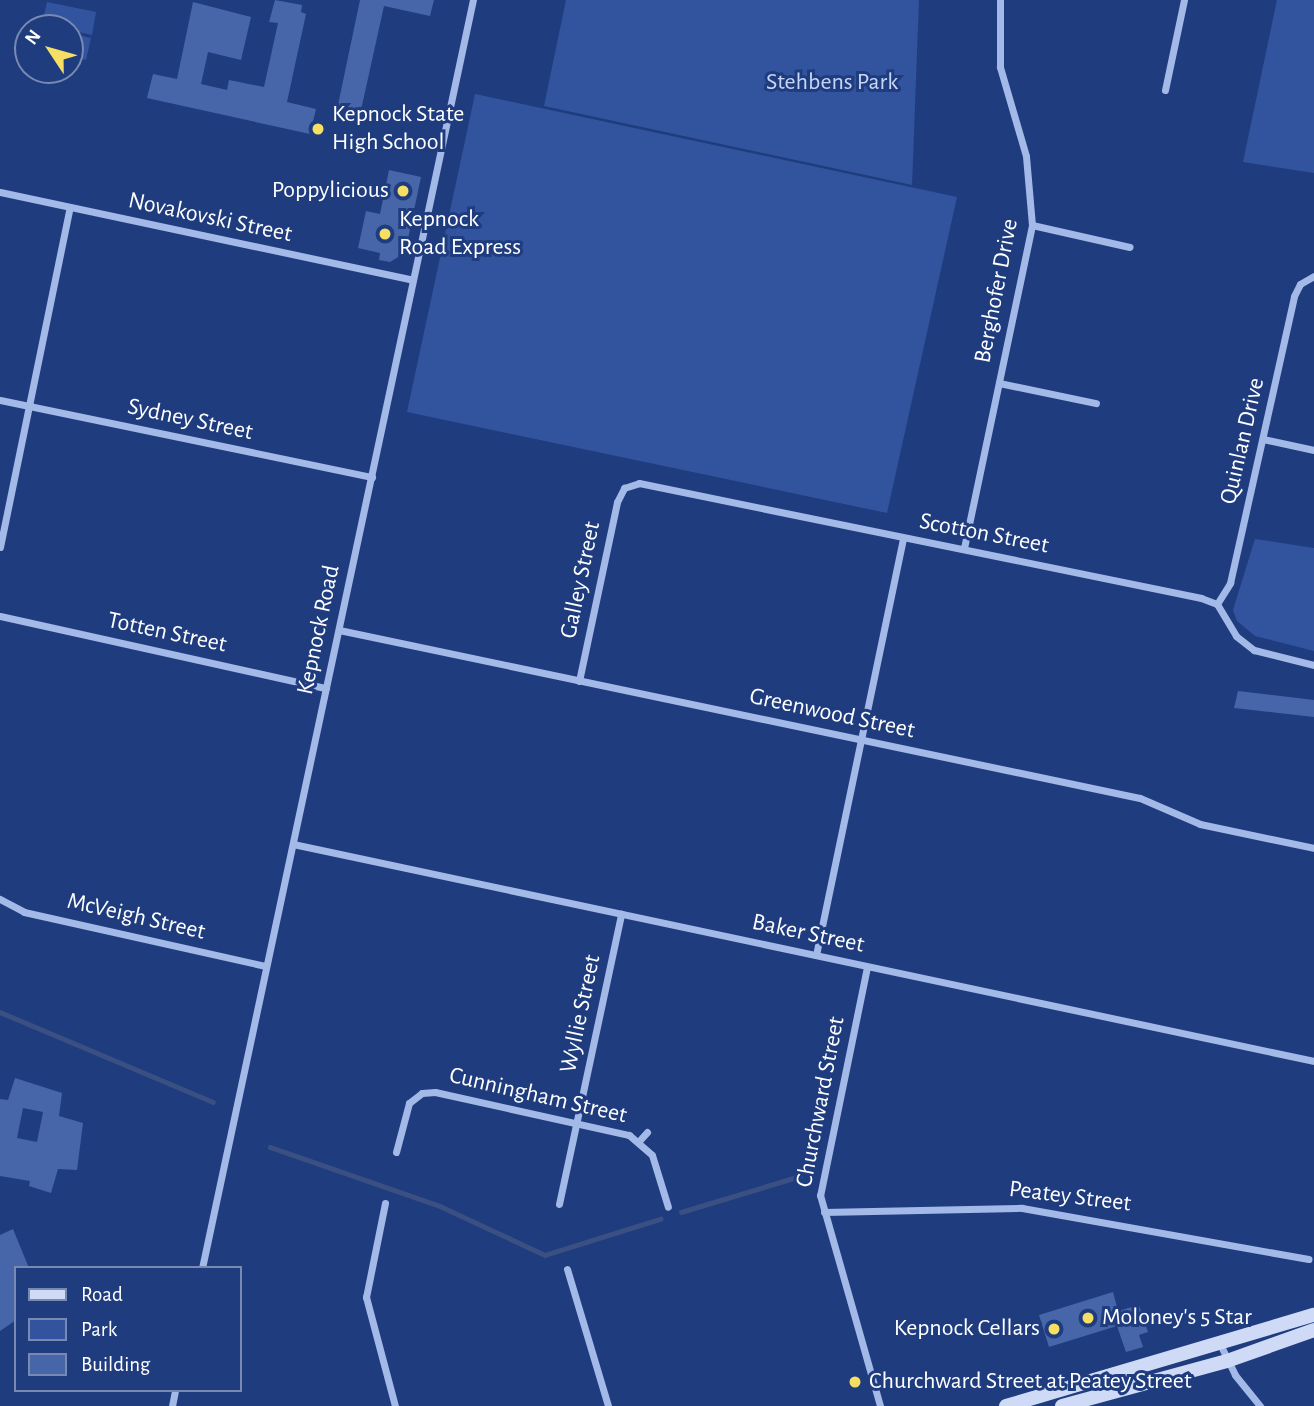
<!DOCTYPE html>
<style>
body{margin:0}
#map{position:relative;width:1314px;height:1406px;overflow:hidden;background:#1f3c7f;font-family:"Alegreya Sans",sans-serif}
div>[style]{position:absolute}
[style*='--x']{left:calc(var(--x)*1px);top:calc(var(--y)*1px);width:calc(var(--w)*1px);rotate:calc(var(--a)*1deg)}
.green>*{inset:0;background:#32549e}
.stream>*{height:4.5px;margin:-2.25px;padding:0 2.25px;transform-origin:2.25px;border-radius:2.25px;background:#3a5082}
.building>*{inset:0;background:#4766a9}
.street>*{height:7px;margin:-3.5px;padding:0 3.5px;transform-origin:3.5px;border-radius:3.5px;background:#a3b9e8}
.secondary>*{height:14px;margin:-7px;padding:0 7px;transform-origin:7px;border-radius:7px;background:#cedaf6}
.dots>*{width:19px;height:19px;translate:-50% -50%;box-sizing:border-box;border:4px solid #1f3c7f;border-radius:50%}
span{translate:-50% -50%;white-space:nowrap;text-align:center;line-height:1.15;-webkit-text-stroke:6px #1f3c7f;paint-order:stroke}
.park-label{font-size:24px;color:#c7d6f6}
.poi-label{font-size:24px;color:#fff}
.left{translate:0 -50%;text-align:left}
.right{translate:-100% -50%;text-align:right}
.street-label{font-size:24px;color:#fff}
.legend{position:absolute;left:14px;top:1266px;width:228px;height:126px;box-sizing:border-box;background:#1f3c7f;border:2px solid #798ab2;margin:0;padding:9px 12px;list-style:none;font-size:21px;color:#fff}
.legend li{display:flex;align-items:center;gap:14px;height:35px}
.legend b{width:35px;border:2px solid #798ab2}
.north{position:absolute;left:14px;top:14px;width:70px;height:70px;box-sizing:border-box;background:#1f3c7f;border:2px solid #798ab2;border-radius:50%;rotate:306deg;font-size:19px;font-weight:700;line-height:28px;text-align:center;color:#fff}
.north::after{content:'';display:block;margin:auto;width:24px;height:32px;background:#f6df63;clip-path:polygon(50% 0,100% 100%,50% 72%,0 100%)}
</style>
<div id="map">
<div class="green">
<i style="clip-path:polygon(566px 0,919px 0,912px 185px,544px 106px)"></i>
<i style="clip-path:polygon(1277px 0,1314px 0,1314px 173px,1243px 162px)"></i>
<i style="clip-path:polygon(47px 2px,96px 12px,92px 35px,42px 24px)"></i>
<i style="clip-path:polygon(70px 33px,91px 38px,86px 60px,70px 57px)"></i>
<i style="clip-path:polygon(475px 94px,957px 197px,887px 513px,407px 412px)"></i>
<i style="clip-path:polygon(1255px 539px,1314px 548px,1314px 651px,1255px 636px,1237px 621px,1233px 610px)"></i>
</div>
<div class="stream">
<i style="--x:0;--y:1012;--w:231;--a:22.9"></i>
<i style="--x:270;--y:1147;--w:180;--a:19.1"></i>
<i style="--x:440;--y:1206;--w:116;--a:25"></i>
<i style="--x:545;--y:1255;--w:121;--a:-17.4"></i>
<i style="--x:681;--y:1212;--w:124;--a:-16.8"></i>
</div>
<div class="building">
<i style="clip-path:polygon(275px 0,302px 5px,301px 12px,306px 14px,287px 102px,316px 109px,310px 134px,147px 98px,153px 74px,177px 79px,193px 2px,251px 17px,241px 60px,208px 52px,201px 84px,227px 90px,229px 80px,264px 87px,278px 23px,269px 22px)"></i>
<i style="clip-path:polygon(360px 0,434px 0,430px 16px,384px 6px,361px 110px,338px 105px)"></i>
<i style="clip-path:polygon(389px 170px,421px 177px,405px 253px,390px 262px,379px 260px,380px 253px,358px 248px,366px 211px,380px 214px)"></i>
<i style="clip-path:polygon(1238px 691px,1314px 700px,1314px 717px,1234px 708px)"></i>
<i style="clip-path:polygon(evenodd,15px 1078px,62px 1093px,59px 1116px,83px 1123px,77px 1170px,58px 1169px,51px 1193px,29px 1186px,30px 1181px,0 1176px,0 1099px,8px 1100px,15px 1078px,23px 1108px,43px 1112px,37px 1142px,17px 1138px,23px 1108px)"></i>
<i style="clip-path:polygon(13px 1229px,29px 1268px,16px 1268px,16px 1320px,0 1331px,0 1235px)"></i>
<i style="clip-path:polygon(1113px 1292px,1118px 1311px,1139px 1305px,1148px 1332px,1139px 1335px,1143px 1347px,1126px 1352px,1117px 1326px,1049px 1347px,1039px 1315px)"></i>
</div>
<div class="street">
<i style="--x:1165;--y:90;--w:92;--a:-78.1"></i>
<i style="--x:0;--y:192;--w:422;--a:12"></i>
<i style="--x:1032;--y:225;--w:100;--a:12.7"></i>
<i style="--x:999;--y:383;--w:99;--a:11.7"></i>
<i style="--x:0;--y:400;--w:380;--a:11.7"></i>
<i style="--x:1263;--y:439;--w:52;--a:12.2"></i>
<i style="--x:0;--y:547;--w:347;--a:-78.4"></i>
<i style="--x:964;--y:548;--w:330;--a:-78.1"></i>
<i style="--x:1032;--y:225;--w:69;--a:-95"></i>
<i style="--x:1026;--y:156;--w:93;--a:-106.3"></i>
<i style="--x:1000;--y:67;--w:67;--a:-90"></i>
<i style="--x:1217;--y:604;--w:25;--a:-58"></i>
<i style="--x:1230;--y:583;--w:294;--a:-77.4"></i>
<i style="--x:1294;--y:296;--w:13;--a:-63"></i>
<i style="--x:1300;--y:284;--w:16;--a:-30"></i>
<i style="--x:0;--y:616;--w:334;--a:12.5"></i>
<i style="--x:339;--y:630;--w:818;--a:11.85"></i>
<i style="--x:1140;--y:798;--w:65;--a:23.4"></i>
<i style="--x:1200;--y:824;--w:116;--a:11.9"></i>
<i style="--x:579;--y:681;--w:183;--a:-78"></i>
<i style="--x:617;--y:502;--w:16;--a:-63"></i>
<i style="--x:624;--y:488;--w:16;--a:-18"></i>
<i style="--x:639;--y:483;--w:574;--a:11.56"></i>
<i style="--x:1201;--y:598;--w:17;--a:21"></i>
<i style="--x:1217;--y:604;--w:37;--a:59"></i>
<i style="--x:1236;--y:636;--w:23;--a:38"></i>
<i style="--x:1254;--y:650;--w:62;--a:14"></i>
<i style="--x:293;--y:844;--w:1044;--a:12"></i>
<i style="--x:0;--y:899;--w:27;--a:28"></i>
<i style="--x:24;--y:912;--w:248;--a:12.6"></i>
<i style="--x:816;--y:955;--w:426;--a:-78.2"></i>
<i style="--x:867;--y:967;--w:233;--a:101.6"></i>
<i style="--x:820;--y:1195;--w:219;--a:74.1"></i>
<i style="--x:639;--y:1141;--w:12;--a:-48"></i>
<i style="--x:396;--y:1152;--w:51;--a:-75.1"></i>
<i style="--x:409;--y:1103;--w:16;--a:-38"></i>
<i style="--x:422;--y:1093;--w:13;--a:-4"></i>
<i style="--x:435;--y:1092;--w:199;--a:12.5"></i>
<i style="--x:629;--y:1135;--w:30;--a:41"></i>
<i style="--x:652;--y:1155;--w:54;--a:72.9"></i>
<i style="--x:385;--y:1203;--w:96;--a:101.4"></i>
<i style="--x:366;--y:1297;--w:113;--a:75.1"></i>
<i style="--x:559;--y:1204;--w:297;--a:-77.9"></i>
<i style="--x:824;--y:1212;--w:198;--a:-1.2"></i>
<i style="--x:1022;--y:1208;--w:291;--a:10.1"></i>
<i style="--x:202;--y:1268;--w:1297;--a:-77.94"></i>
<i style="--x:567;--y:1269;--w:143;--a:73.3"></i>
<i style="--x:1220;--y:1344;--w:34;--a:64"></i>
<i style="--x:1235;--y:1375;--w:40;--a:51"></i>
<i style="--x:172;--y:1406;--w:16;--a:-79"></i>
</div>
<div class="secondary">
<i style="--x:1006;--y:1406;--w:321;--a:-16.5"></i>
<i style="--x:1062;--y:1406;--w:171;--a:-15.3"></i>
<i style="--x:1227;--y:1361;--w:92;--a:-19.6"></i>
</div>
<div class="dots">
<i style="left:318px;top:129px;background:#f6df63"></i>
<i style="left:403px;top:191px;background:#f6df63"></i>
<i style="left:385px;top:234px;background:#f6df63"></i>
<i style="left:1088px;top:1318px;background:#f6df63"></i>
<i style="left:1054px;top:1329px;background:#f6df63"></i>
<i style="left:855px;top:1382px;background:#f6df63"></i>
</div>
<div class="park-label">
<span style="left:832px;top:83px">Stehbens Park</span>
</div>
<div class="poi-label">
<span class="left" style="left:332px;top:129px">Kepnock State<br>High School</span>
<span class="right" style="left:389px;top:191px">Poppylicious</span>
<span class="left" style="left:399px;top:234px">Kepnock<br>Road Express</span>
<span class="left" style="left:1102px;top:1318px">Moloney's 5 Star</span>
<span class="right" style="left:1040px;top:1329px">Kepnock Cellars</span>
<span class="left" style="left:869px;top:1382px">Churchward Street at Peatey Street</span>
</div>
<div class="street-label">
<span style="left:210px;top:218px;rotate:12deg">Novakovski Street</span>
<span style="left:997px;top:291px;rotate:-79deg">Berghofer Drive</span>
<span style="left:190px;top:420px;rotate:12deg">Sydney Street</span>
<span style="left:1243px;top:441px;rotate:-77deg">Quinlan Drive</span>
<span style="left:984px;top:534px;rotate:11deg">Scotton Street</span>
<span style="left:581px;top:580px;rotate:-78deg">Galley Street</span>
<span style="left:319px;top:630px;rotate:-78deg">Kepnock Road</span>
<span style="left:167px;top:633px;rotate:12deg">Totten Street</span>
<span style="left:832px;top:714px;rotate:12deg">Greenwood Street</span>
<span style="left:136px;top:917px;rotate:13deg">McVeigh Street</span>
<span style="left:808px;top:934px;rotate:12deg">Baker Street</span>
<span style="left:581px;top:1014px;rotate:-78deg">Wyllie Street</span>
<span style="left:538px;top:1096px;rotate:13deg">Cunningham Street</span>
<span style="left:821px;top:1102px;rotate:-79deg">Churchward Street</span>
<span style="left:1070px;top:1197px;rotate:7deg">Peatey Street</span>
</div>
<ul class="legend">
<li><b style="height:9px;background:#cedaf6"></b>Road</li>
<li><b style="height:19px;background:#32549e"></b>Park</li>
<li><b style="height:19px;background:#4766a9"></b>Building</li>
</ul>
<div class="north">N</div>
</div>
